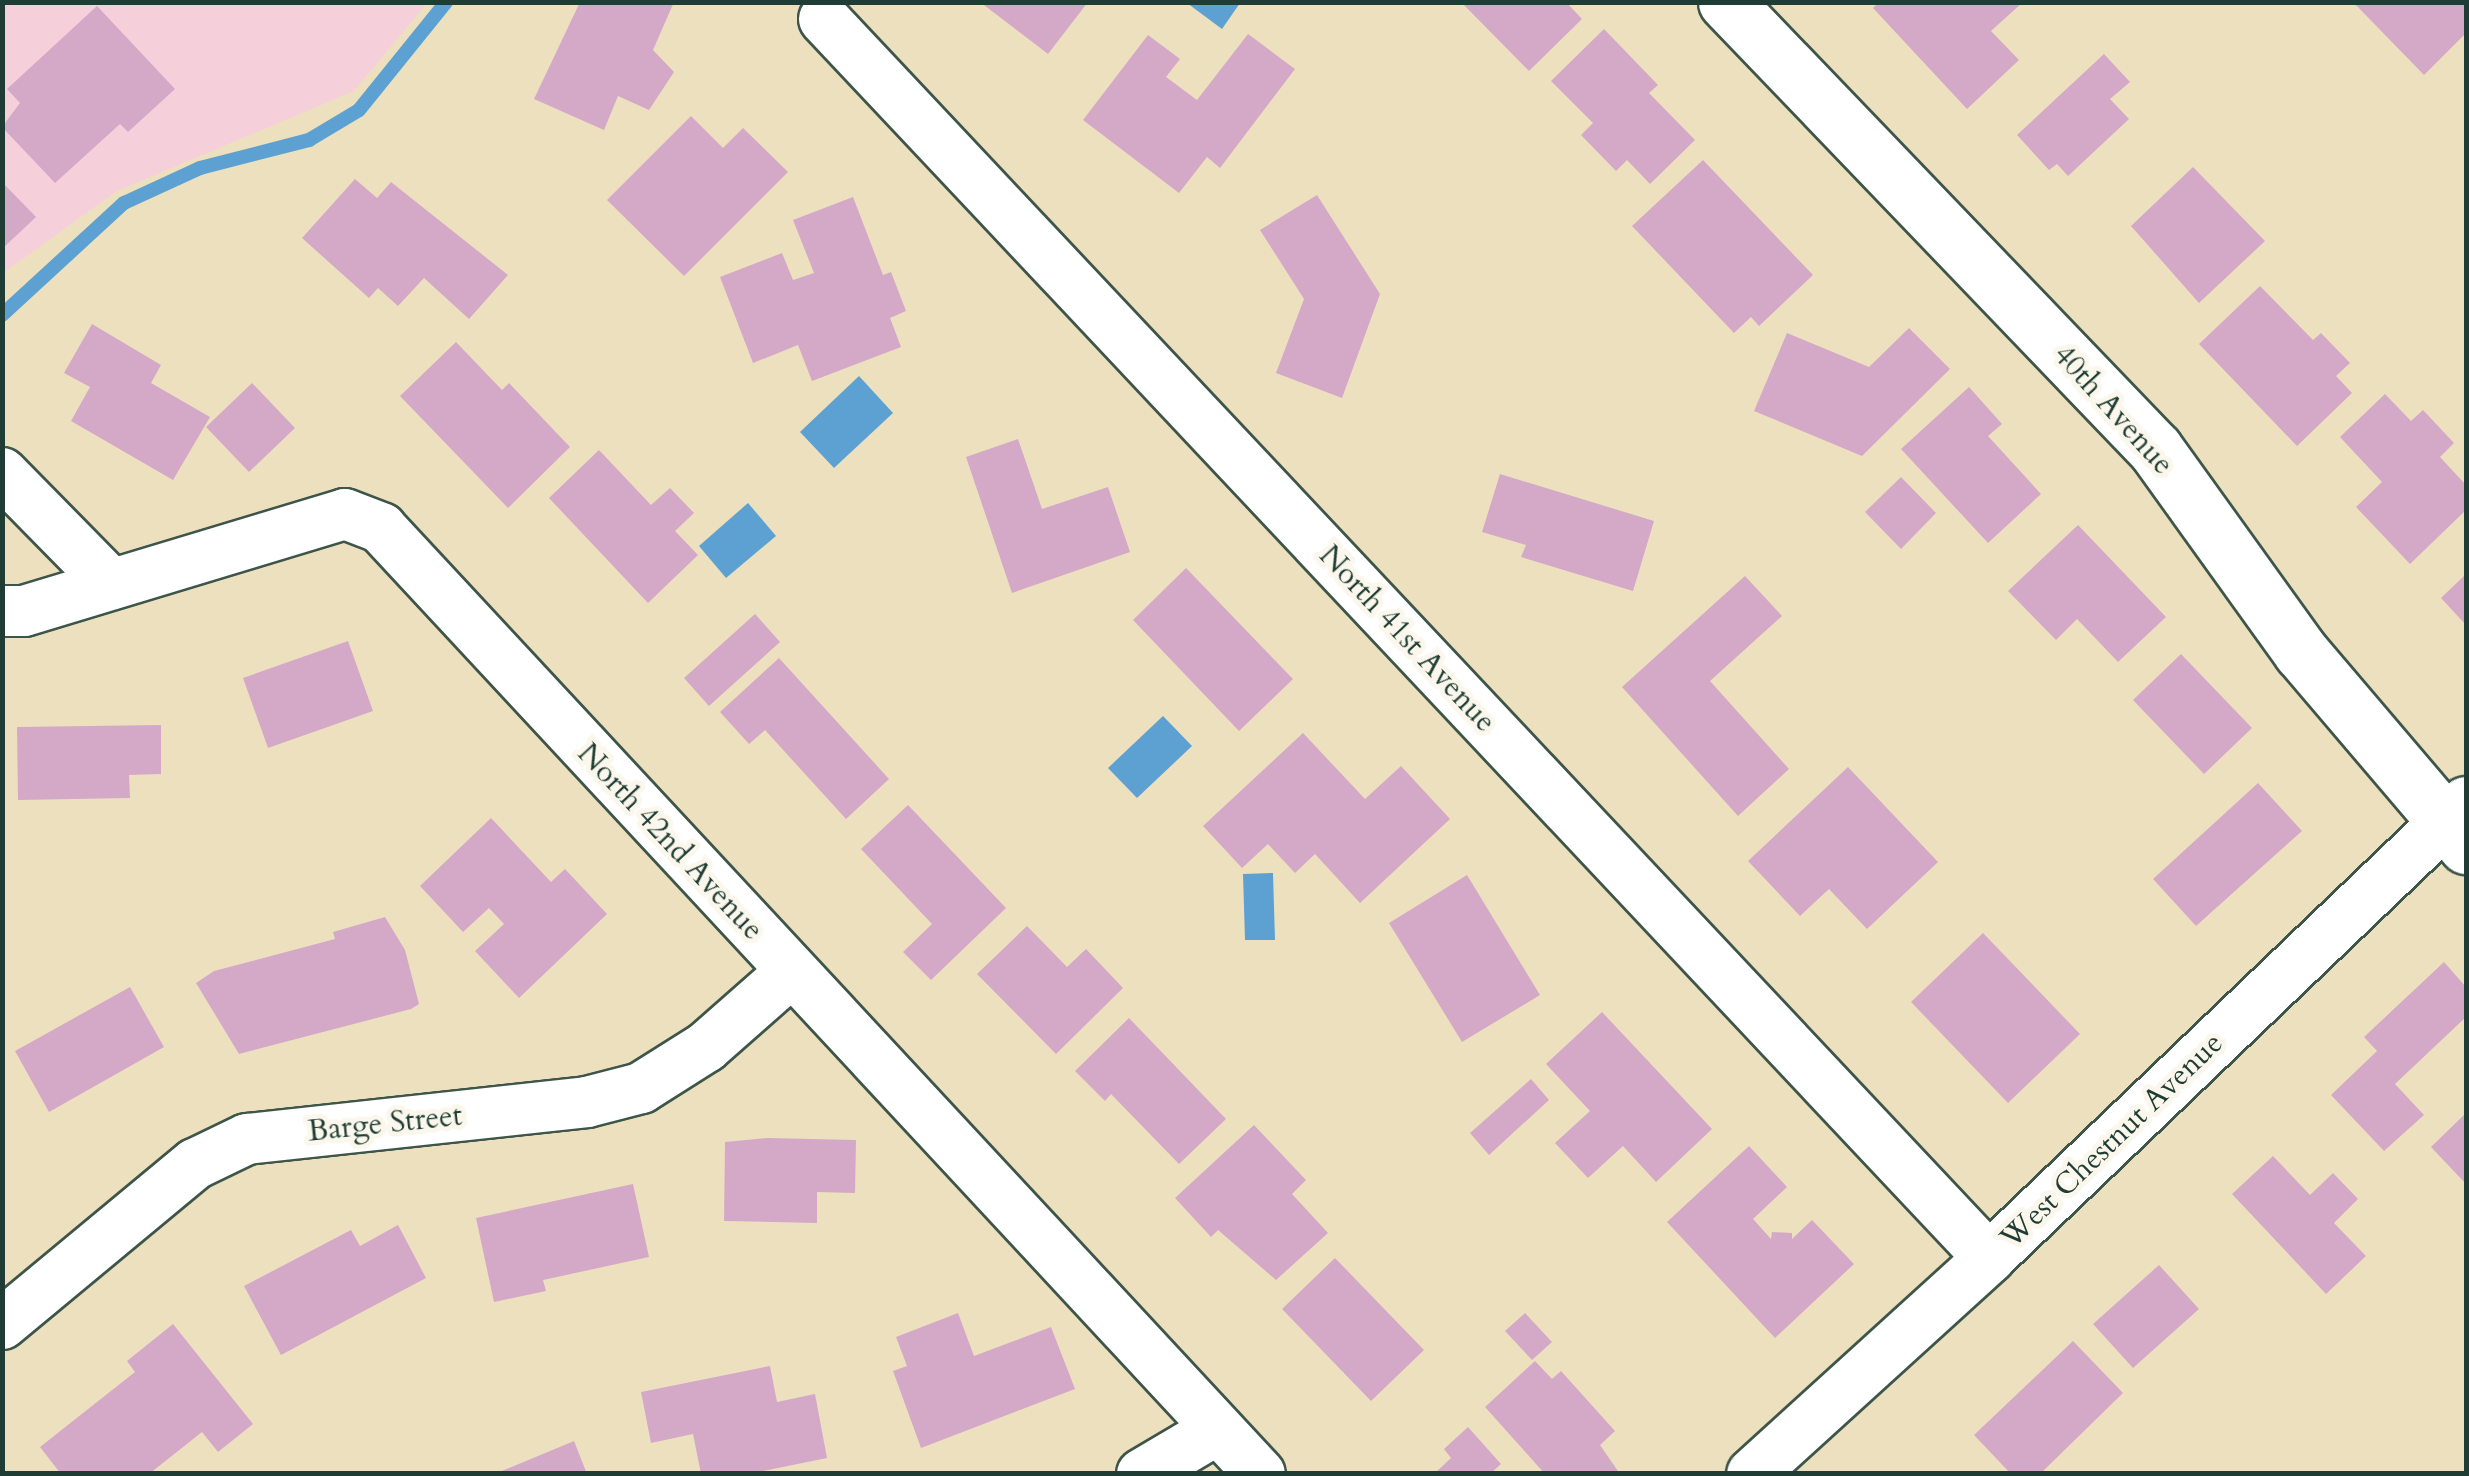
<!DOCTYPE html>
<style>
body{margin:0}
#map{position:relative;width:2469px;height:1476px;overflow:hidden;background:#ede0bf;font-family:Cardo,serif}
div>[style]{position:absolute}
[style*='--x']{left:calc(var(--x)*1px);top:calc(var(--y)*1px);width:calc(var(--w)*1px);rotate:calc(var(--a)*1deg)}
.built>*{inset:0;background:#f5cfd9}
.water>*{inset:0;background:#5ca1d1}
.stream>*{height:14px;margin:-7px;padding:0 7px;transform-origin:7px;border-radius:7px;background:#5ca1d1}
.building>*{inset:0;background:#d4a9c7}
.roads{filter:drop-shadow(2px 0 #3e5549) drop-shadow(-2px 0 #3e5549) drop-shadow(0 2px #3e5549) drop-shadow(0 -2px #3e5549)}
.minor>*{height:50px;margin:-25px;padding:0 25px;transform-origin:25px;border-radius:25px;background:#fff}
.major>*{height:55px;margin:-27.5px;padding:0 27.5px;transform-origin:27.5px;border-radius:27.5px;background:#fff}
span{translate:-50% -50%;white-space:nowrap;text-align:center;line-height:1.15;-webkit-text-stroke:10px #fbf7ec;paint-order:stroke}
.street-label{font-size:30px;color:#1f3d34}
.frame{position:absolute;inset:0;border:5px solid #1f3d34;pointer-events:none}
</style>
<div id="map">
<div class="built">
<i style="clip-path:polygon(3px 3px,427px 3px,354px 91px,117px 191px,3px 273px)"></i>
</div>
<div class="water">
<i style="clip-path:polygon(1240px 3px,1222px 29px,1187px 3px,1240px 2px)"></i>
<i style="clip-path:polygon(859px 376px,893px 413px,834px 468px,800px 432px)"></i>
<i style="clip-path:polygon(748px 503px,776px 536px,726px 578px,699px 546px)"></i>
<i style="clip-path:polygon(1163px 716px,1192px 746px,1137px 798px,1108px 768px)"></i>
<i style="clip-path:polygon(1273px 873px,1275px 940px,1245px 940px,1243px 874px)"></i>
</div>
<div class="stream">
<i style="--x:2;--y:315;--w:166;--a:-42.6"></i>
<i style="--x:124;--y:203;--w:84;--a:-24.7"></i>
<i style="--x:200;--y:168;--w:113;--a:-14.4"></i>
<i style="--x:309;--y:140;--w:58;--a:-31"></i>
<i style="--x:359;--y:110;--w:139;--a:-51.1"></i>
</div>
<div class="building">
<i style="clip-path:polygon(580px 2px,674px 2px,653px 50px,674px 72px,649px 110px,618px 96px,604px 130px,534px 99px)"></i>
<i style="clip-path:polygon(980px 2px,1088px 2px,1048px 54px)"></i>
<i style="clip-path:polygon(1461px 2px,1566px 2px,1582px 19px,1529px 71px)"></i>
<i style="clip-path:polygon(1879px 2px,2023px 2px,1991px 31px,2019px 60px,1967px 109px,1873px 8px)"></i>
<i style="clip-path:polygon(2353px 2px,2466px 2px,2466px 33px,2424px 75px)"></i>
<i style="clip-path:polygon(97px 6px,175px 89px,128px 132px,120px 124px,55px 183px,2px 127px,20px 103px,7px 89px)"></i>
<i style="clip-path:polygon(1604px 29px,1658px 85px,1649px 93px,1695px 140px,1650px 184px,1627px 160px,1616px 171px,1581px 135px,1593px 123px,1551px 81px)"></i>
<i style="clip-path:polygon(1248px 34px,1295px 69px,1220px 168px,1207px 157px,1179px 193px,1083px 120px,1148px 35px,1180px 59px,1166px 77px,1197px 100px)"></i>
<i style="clip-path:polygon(2104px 54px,2130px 82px,2110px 99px,2129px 119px,2068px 176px,2057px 164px,2049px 170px,2017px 135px)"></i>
<i style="clip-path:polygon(691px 116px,723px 148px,743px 128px,788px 172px,684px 276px,607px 200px)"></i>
<i style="clip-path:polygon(1703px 160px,1813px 275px,1759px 326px,1751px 317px,1734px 333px,1632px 226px)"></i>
<i style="clip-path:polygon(2193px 167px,2265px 241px,2199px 303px,2131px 226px)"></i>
<i style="clip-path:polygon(355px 179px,377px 198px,391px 182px,508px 275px,469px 319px,424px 278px,398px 306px,378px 288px,369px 298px,302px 238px)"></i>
<i style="clip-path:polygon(2px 182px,36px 217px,2px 249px)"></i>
<i style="clip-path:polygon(1317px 195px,1380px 294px,1342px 398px,1276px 373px,1304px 299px,1260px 230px)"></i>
<i style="clip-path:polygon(853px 197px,883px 275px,891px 272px,906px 311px,890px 318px,901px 347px,812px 381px,798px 345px,753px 363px,720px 277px,782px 253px,793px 280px,814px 273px,793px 220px)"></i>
<i style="clip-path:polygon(2260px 286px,2313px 340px,2321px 333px,2350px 363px,2336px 376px,2352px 393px,2297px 446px,2199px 344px)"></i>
<i style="clip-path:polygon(92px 324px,161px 365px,151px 383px,210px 417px,173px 480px,71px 421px,90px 387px,64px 373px)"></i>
<i style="clip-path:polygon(1909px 328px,1950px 369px,1862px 456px,1754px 411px,1787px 333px,1869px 367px)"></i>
<i style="clip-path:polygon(456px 342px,502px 390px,509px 383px,570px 447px,508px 508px,400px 396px)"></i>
<i style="clip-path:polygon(252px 383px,295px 428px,249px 472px,206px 427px)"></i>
<i style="clip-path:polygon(1969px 387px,2002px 424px,1988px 436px,2041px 494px,1988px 543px,1901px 449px)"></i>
<i style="clip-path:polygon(2385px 394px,2411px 421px,2423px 410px,2454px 443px,2440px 457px,2466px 485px,2466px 510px,2410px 564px,2356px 507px,2382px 482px,2340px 437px)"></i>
<i style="clip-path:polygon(1018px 439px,1042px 509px,1108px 487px,1130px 552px,1012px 593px,966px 457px)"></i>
<i style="clip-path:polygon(599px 450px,651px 505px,670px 488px,694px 513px,675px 531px,698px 555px,648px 603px,549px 498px)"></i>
<i style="clip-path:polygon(1500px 474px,1654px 521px,1633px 591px,1521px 557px,1526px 545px,1482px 532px)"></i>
<i style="clip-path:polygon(1901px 477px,1936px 513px,1901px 549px,1865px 512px)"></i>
<i style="clip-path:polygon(2078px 525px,2166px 617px,2118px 662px,2077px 619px,2056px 640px,2008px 591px)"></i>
<i style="clip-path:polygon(1186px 568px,1293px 679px,1239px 731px,1133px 620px)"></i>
<i style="clip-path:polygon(2466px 574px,2466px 625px,2441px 598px)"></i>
<i style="clip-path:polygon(1745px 576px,1782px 616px,1710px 681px,1789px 769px,1738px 816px,1622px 687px)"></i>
<i style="clip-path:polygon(755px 614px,780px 642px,709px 706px,684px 678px)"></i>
<i style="clip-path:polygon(348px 641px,373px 711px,268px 748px,243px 678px)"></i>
<i style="clip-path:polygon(2181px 654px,2252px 728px,2204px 774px,2133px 700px)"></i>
<i style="clip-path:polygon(779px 658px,889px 779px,846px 819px,765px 730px,749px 744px,720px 712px)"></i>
<i style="clip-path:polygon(161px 725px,161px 774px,129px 775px,130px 798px,18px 800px,17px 727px)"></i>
<i style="clip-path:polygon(1303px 733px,1365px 799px,1401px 766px,1450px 819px,1360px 903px,1315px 854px,1295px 873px,1268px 844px,1242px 868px,1203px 826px)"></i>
<i style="clip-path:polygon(1848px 767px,1938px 862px,1867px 929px,1829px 889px,1800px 916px,1748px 861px)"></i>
<i style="clip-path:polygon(2258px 783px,2302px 831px,2196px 926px,2153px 879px)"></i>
<i style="clip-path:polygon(908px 805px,1006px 908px,931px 980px,903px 952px,932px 924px,861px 849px)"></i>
<i style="clip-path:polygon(491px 818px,551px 882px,565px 869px,607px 914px,519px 998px,475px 951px,504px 924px,489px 908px,463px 932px,420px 886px)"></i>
<i style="clip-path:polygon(1467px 875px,1540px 995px,1462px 1042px,1389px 923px)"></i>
<i style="clip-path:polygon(385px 917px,405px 950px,419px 1004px,411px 1009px,239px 1054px,196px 983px,214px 971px,335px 939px,333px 932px)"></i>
<i style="clip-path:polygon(1027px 926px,1067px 967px,1086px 949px,1123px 988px,1056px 1054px,977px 974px)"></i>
<i style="clip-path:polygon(1983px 933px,2080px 1034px,2008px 1103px,1911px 1002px)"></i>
<i style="clip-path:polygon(2444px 962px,2466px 987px,2466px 1017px,2395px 1084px,2424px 1115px,2384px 1151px,2331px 1095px,2377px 1051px,2364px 1037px)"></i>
<i style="clip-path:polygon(130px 987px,164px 1047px,49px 1112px,15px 1051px)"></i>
<i style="clip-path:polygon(1602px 1012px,1712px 1129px,1656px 1182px,1623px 1146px,1588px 1178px,1555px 1143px,1590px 1111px,1546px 1064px)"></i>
<i style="clip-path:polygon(1129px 1018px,1226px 1119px,1179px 1164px,1111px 1094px,1105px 1101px,1075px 1071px)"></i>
<i style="clip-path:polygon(1531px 1079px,1549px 1100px,1489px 1155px,1470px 1133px)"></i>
<i style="clip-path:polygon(2466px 1113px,2466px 1184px,2431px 1147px)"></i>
<i style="clip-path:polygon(1254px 1125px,1306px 1180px,1292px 1194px,1328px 1233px,1276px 1280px,1218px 1230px,1211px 1237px,1175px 1198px)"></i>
<i style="clip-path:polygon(768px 1138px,856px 1140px,855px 1193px,817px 1192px,817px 1223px,724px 1221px,725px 1142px)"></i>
<i style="clip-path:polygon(1749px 1146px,1787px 1187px,1753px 1219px,1771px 1239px,1772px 1232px,1792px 1233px,1792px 1239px,1812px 1220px,1854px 1264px,1775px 1338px,1667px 1222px)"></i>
<i style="clip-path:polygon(2273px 1156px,2310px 1195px,2333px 1173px,2358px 1199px,2334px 1223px,2366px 1256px,2326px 1294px,2232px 1194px)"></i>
<i style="clip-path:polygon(633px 1184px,649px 1257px,543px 1280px,546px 1291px,494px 1302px,476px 1218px)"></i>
<i style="clip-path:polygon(398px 1225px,426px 1278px,281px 1355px,244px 1286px,351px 1230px,360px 1246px)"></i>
<i style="clip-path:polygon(1335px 1258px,1424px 1350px,1371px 1401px,1282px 1309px)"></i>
<i style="clip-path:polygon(2159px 1265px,2199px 1309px,2133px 1368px,2093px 1324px)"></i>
<i style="clip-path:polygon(958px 1313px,974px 1356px,1051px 1327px,1075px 1389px,921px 1448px,893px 1371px,907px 1366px,896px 1337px)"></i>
<i style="clip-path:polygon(1525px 1313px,1552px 1342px,1532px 1360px,1505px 1331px)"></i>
<i style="clip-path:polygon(173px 1324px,253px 1424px,218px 1452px,202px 1432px,149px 1474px,61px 1474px,40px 1447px,135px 1372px,127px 1361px)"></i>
<i style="clip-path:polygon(2073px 1341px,2123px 1393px,2040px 1474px,2011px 1474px,1974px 1435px)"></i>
<i style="clip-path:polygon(1535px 1361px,1552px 1379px,1561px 1371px,1615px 1431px,1600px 1445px,1620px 1474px,1545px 1474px,1485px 1407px)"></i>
<i style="clip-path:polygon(770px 1366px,777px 1402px,815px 1394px,827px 1458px,748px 1474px,701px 1474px,693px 1434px,651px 1443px,641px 1392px)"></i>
<i style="clip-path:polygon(1468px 1427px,1501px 1464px,1490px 1474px,1434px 1474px,1451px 1458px,1444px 1449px)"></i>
<i style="clip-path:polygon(574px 1441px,587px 1474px,497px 1474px,497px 1473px)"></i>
</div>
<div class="roads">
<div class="minor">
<i style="--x:824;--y:19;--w:1701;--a:46.76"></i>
<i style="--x:2;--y:473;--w:156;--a:45.5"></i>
<i style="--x:2;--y:611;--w:22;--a:0"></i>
<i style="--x:24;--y:611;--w:335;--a:-16.8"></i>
<i style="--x:345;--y:514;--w:39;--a:21"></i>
<i style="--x:381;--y:528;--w:1291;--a:47.1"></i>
<i style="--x:2;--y:1324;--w:251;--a:-39.7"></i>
<i style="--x:195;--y:1164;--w:58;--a:-25.7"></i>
<i style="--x:247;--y:1139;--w:342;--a:-6.2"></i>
<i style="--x:587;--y:1102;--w:56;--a:-14.5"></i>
<i style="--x:641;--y:1088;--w:77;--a:-32.2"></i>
<i style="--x:706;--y:1047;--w:112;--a:-41.4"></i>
<i style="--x:1142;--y:1474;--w:88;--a:-30.6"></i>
<i style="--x:1752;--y:1474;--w:321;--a:-42.3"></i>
<i style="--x:1989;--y:1258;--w:660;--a:-43.71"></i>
</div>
<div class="major">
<i style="--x:1726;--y:2;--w:620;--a:46.18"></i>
<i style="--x:2155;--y:449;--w:250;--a:54.3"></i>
<i style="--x:2301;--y:652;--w:255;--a:49.6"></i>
</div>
</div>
<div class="street-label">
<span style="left:2113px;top:410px;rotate:48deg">40th Avenue</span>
<span style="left:1407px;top:639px;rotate:47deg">North 41st Avenue</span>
<span style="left:670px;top:842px;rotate:47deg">North 42nd Avenue</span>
<span style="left:385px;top:1124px;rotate:-6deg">Barge Street</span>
<span style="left:2112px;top:1141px;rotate:-44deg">West Chestnut Avenue</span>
</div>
<div class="frame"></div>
</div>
